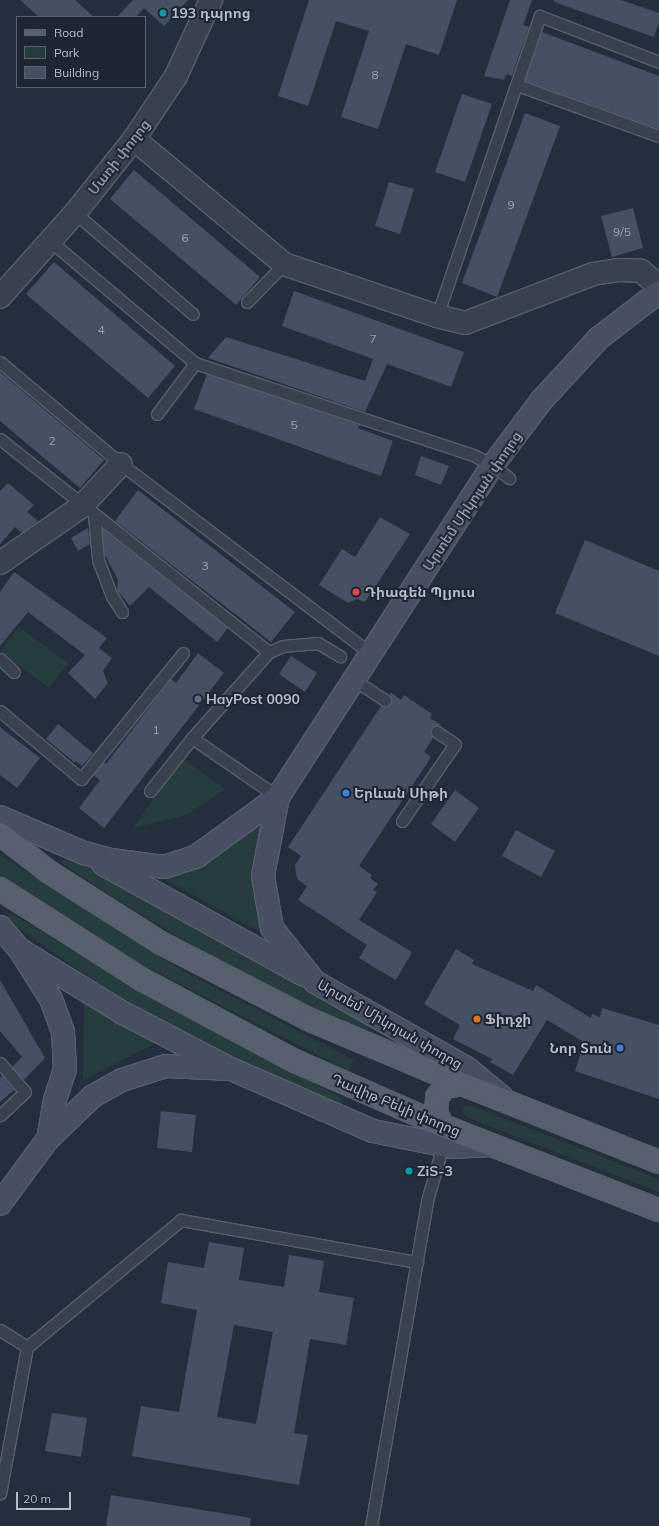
<!DOCTYPE html>
<meta charset="utf-8">
<style>
body{margin:0}
#map{position:relative;width:659px;height:1526px;overflow:hidden;background:#242f3e;font-family:Mulish,"Noto Sans Armenian",sans-serif}
div>[style]{position:absolute}
[style*='--x']{left:calc(var(--x)*1px);top:calc(var(--y)*1px);width:calc(var(--w)*1px);rotate:calc(var(--a)*1deg)}
.green>*{inset:0;background:#263c3f}
.building>*{inset:0;background:#455162}
.roads{filter:drop-shadow(1px 0 #565f6c) drop-shadow(-1px 0 #565f6c) drop-shadow(0 1px #565f6c) drop-shadow(0 -1px #565f6c)}
.lane>*{height:11px;margin:-5.5px;padding:0 5.5px;transform-origin:5.5px;border-radius:5.5px;background:#38414e}
.street>*{height:22px;margin:-11px;padding:0 11px;transform-origin:11px;border-radius:11px;background:#38414e}
.secondary>*{height:22px;margin:-11px;padding:0 11px;transform-origin:11px;border-radius:11px;background:#465061}
.primary>*{height:22px;margin:-11px;padding:0 11px;transform-origin:11px;border-radius:11px;background:#56606e}
.dots>*{width:11px;height:11px;translate:-50% -50%;box-sizing:border-box;border:2px solid #1d2633;border-radius:50%}
span{translate:-50% -50%;white-space:nowrap;text-align:center;line-height:1.15;-webkit-text-stroke:4px #1d2633;paint-order:stroke}
.number-label{font-size:12px;color:#98a1af}
.number-label span{-webkit-text-stroke-width:0}
.poi-label{font-size:14px;color:#b4bcc9;font-weight:700}
.left{translate:0 -50%;text-align:left}
.right{translate:-100% -50%;text-align:right}
.street-label{font-size:14px;color:#b4bcc9}
.legend{position:absolute;left:16px;top:16px;width:130px;height:72px;box-sizing:border-box;background:#1d2633;border:1px solid #59626f;margin:0;padding:5px 7px;list-style:none;font-size:12px;color:#b4bcc9}
.legend li{display:flex;align-items:center;gap:8px;height:20px}
.legend b{width:20px;border:1px solid #59626f}
.scale{position:absolute;left:16px;top:1492px;width:55px;height:18px;box-sizing:border-box;border:2px solid #b4bcc9;border-top:0;padding-left:5px;font-size:12px;line-height:14px;white-space:nowrap;color:#b4bcc9;-webkit-text-stroke:3px #1d2633;paint-order:stroke}
</style>
<div id="map">
<div class="green">
<i style="clip-path:polygon(19px 627px,68px 663px,49px 688px,0 652px)"></i>
<i style="clip-path:polygon(182px 758px,225px 789px,187px 815px,133px 828px)"></i>
<i style="clip-path:polygon(263px 821px,262px 933px,166px 880px,213px 858px)"></i>
<i style="clip-path:polygon(0 855px,181px 970px,354px 1060px,349px 1071px,141px 964px,0 874px)"></i>
<i style="clip-path:polygon(65px 857px,99px 871px,372px 1023px,365px 1035px,228px 966px,145px 917px,61px 863px)"></i>
<i style="clip-path:polygon(11px 913px,104px 969px,343px 1099px,339px 1109px,243px 1067px,169px 1027px,86px 975px,5px 919px)"></i>
<i style="clip-path:polygon(84px 1002px,156px 1043px,83px 1080px)"></i>
<i style="clip-path:polygon(465px 1105px,475px 1107px,659px 1179px,659px 1192px,468px 1118px,462px 1113px)"></i>
</div>
<div class="building">
<i style="clip-path:polygon(20px 0,75px 0,94px 17px,39px 17px)"></i>
<i style="clip-path:polygon(133px 0,188px 0,164px 26px,144px 8px,136px 17px,117px 17px)"></i>
<i style="clip-path:polygon(309px 0,457px 0,439px 55px,406px 44px,378px 129px,341px 117px,369px 31px,336px 21px,308px 106px,278px 96px)"></i>
<i style="clip-path:polygon(510px 0,532px 0,523px 25px,529px 27px,512px 76px,506px 74px,504px 80px,484px 76px)"></i>
<i style="clip-path:polygon(554px 0,621px 0,659px 13px,659px 22px,654px 37px,554px 2px)"></i>
<i style="clip-path:polygon(542px 32px,659px 76px,659px 129px,525px 81px)"></i>
<i style="clip-path:polygon(462px 94px,492px 104px,465px 182px,435px 172px)"></i>
<i style="clip-path:polygon(525px 113px,560px 126px,497px 297px,462px 283px)"></i>
<i style="clip-path:polygon(134px 170px,260px 277px,236px 305px,110px 199px)"></i>
<i style="clip-path:polygon(389px 182px,414px 189px,400px 234px,375px 226px)"></i>
<i style="clip-path:polygon(633px 208px,643px 248px,612px 257px,601px 216px)"></i>
<i style="clip-path:polygon(54px 262px,175px 366px,148px 398px,26px 294px)"></i>
<i style="clip-path:polygon(294px 291px,464px 352px,451px 387px,387px 364px,365px 412px,208px 358px,226px 337px,365px 381px,373px 359px,282px 326px)"></i>
<i style="clip-path:polygon(0 372px,104px 460px,80px 488px,0 421px)"></i>
<i style="clip-path:polygon(207px 374px,360px 425px,358px 428px,393px 441px,381px 476px,194px 409px)"></i>
<i style="clip-path:polygon(421px 456px,449px 466px,441px 485px,415px 475px)"></i>
<i style="clip-path:polygon(8px 483px,34px 505px,27px 512px,38px 521px,22px 533px,15px 527px,0 544px,0 491px)"></i>
<i style="clip-path:polygon(138px 490px,295px 612px,271px 642px,115px 521px)"></i>
<i style="clip-path:polygon(380px 517px,410px 534px,365px 602px,357px 599px,348px 603px,319px 585px,342px 549px,355px 557px)"></i>
<i style="clip-path:polygon(88px 528px,90px 544px,78px 551px,71px 538px)"></i>
<i style="clip-path:polygon(102px 529px,228px 628px,217px 642px,149px 587px,130px 606px,117px 590px,118px 580px,104px 553px)"></i>
<i style="clip-path:polygon(585px 540px,659px 571px,659px 656px,555px 613px)"></i>
<i style="clip-path:polygon(14px 572px,107px 638px,99px 648px,112px 658px,103px 671px,108px 683px,95px 699px,68px 673px,85px 655px,28px 612px,0 646px,0 592px)"></i>
<i style="clip-path:polygon(198px 653px,224px 673px,104px 828px,79px 808px,100px 780px,93px 775px,104px 762px,106px 764px,171px 679px,176px 683px)"></i>
<i style="clip-path:polygon(291px 656px,317px 673px,305px 692px,279px 674px)"></i>
<i style="clip-path:polygon(390px 692px,401px 700px,404px 695px,432px 714px,430px 718px,441px 725px,431px 728px,433px 738px,424px 752px,431px 757px,359px 866px,372px 875px,370px 878px,378px 884px,373px 890px,377px 892px,359px 920px,412px 952px,396px 980px,359px 958px,367px 945px,298px 900px,307px 886px,297px 879px,295px 865px,301px 856px,288px 847px,381px 706px,391px 704px)"></i>
<i style="clip-path:polygon(58px 724px,93px 753px,82px 766px,76px 761px,74px 762px,46px 739px)"></i>
<i style="clip-path:polygon(0 727px,40px 758px,17px 788px,0 775px)"></i>
<i style="clip-path:polygon(455px 790px,479px 808px,455px 842px,431px 824px)"></i>
<i style="clip-path:polygon(516px 830px,555px 851px,541px 877px,502px 856px)"></i>
<i style="clip-path:polygon(456px 949px,474px 960px,472px 964px,533px 991px,536px 985px,591px 1018px,592px 1014px,600px 1017px,602px 1008px,659px 1025px,659px 1099px,575px 1071px,584px 1042px,547px 1020px,513px 1075px,490px 1062px,492px 1059px,453px 1039px,460px 1025px,424px 1004px)"></i>
<i style="clip-path:polygon(0 980px,45px 1058px,24px 1080px,12px 1067px,22px 1057px,0 1031px)"></i>
<i style="clip-path:polygon(2px 1076px,14px 1090px,0 1102px,0 1078px)"></i>
<i style="clip-path:polygon(161px 1111px,196px 1115px,192px 1152px,157px 1148px)"></i>
<i style="clip-path:polygon(evenodd,209px 1242px,244px 1248px,239px 1280px,284px 1287px,289px 1255px,324px 1261px,319px 1292px,354px 1298px,346px 1345px,310px 1339px,294px 1433px,308px 1435px,299px 1485px,132px 1456px,141px 1406px,179px 1412px,197px 1310px,161px 1303px,168px 1262px,204px 1268px,209px 1242px,234px 1325px,273px 1332px,256px 1424px,217px 1417px,234px 1325px)"></i>
<i style="clip-path:polygon(52px 1413px,87px 1418px,81px 1457px,45px 1451px)"></i>
<i style="clip-path:polygon(111px 1495px,251px 1518px,250px 1526px,106px 1526px)"></i>
</div>
<div class="roads">
<div class="lane">
<i style="--x:517;--y:85;--w:151;--a:19.8"></i>
<i style="--x:75;--y:213;--w:155;--a:40.6"></i>
<i style="--x:49;--y:240;--w:191;--a:40.1"></i>
<i style="--x:195;--y:363;--w:293;--a:18.3"></i>
<i style="--x:473;--y:455;--w:22;--a:27"></i>
<i style="--x:493;--y:465;--w:21;--a:39"></i>
<i style="--x:247;--y:302;--w:53;--a:-45.8"></i>
<i style="--x:437;--y:316;--w:317;--a:-71.1"></i>
<i style="--x:540;--y:16;--w:128;--a:21.1"></i>
<i style="--x:0;--y:362;--w:158;--a:40.1"></i>
<i style="--x:121;--y:464;--w:314;--a:37.2"></i>
<i style="--x:157;--y:414;--w:64;--a:-53.3"></i>
<i style="--x:0;--y:439;--w:343;--a:38.4"></i>
<i style="--x:94;--y:515;--w:45;--a:84.9"></i>
<i style="--x:98;--y:560;--w:39;--a:69"></i>
<i style="--x:112;--y:596;--w:19;--a:58"></i>
<i style="--x:0;--y:659;--w:19;--a:43"></i>
<i style="--x:354;--y:680;--w:37;--a:33"></i>
<i style="--x:0;--y:711;--w:106;--a:40"></i>
<i style="--x:81;--y:779;--w:162;--a:-51"></i>
<i style="--x:192;--y:738;--w:104;--a:34.5"></i>
<i style="--x:150;--y:791;--w:68;--a:-51.6"></i>
<i style="--x:192;--y:738;--w:115;--a:-48.2"></i>
<i style="--x:269;--y:652;--w:15;--a:-23"></i>
<i style="--x:283;--y:646;--w:35;--a:-5"></i>
<i style="--x:318;--y:643;--w:26;--a:31"></i>
<i style="--x:402;--y:821;--w:93;--a:-55.5"></i>
<i style="--x:455;--y:744;--w:22;--a:-146"></i>
<i style="--x:0;--y:1063;--w:38;--a:49"></i>
<i style="--x:25;--y:1092;--w:34;--a:137"></i>
<i style="--x:0;--y:1330;--w:32;--a:32"></i>
<i style="--x:27;--y:1347;--w:149;--a:100.4"></i>
<i style="--x:27;--y:1347;--w:200;--a:-39.5"></i>
<i style="--x:181;--y:1220;--w:240;--a:10.1"></i>
<i style="--x:371;--y:1526;--w:330;--a:-80.2"></i>
<i style="--x:427;--y:1201;--w:58;--a:-74.1"></i>
</div>
<div class="street">
<i style="--x:134;--y:139;--w:195;--a:39.8"></i>
<i style="--x:284;--y:264;--w:162;--a:18.8"></i>
<i style="--x:437;--y:316;--w:29;--a:14"></i>
<i style="--x:465;--y:323;--w:137;--a:-20.9"></i>
<i style="--x:593;--y:274;--w:25;--a:-9"></i>
<i style="--x:618;--y:270;--w:23;--a:2"></i>
<i style="--x:641;--y:271;--w:23;--a:40"></i>
<i style="--x:0;--y:297;--w:113;--a:-48.2"></i>
<i style="--x:75;--y:213;--w:95;--a:-51.4"></i>
<i style="--x:134;--y:139;--w:76;--a:-56.3"></i>
<i style="--x:176;--y:76;--w:84;--a:-65.3"></i>
<i style="--x:0;--y:563;--w:100;--a:-34.8"></i>
<i style="--x:82;--y:506;--w:57;--a:-47.1"></i>
</div>
<div class="secondary">
<i style="--x:278;--y:797;--w:80;--a:100.8"></i>
<i style="--x:263;--y:876;--w:53;--a:80.2"></i>
<i style="--x:272;--y:928;--w:69;--a:51.5"></i>
<i style="--x:315;--y:982;--w:176;--a:29.6"></i>
<i style="--x:468;--y:1069;--w:45;--a:39.6"></i>
<i style="--x:0;--y:817;--w:91;--a:23.2"></i>
<i style="--x:84;--y:853;--w:28;--a:15"></i>
<i style="--x:111;--y:860;--w:53;--a:7.5"></i>
<i style="--x:164;--y:867;--w:35;--a:-18"></i>
<i style="--x:197;--y:856;--w:100;--a:-36.1"></i>
<i style="--x:278;--y:797;--w:396;--a:-57.1"></i>
<i style="--x:493;--y:465;--w:80;--a:-53.1"></i>
<i style="--x:541;--y:401;--w:86;--a:-47.4"></i>
<i style="--x:599;--y:338;--w:76;--a:-37.5"></i>
<i style="--x:103;--y:864;--w:230;--a:28.9"></i>
<i style="--x:0;--y:927;--w:30;--a:49"></i>
<i style="--x:20;--y:950;--w:58;--a:57.7"></i>
<i style="--x:51;--y:999;--w:35;--a:70"></i>
<i style="--x:63;--y:1032;--w:37;--a:87"></i>
<i style="--x:65;--y:1069;--w:33;--a:108"></i>
<i style="--x:55;--y:1100;--w:40;--a:100"></i>
<i style="--x:20;--y:950;--w:123;--a:31.4"></i>
<i style="--x:125;--y:1014;--w:113;--a:27.5"></i>
<i style="--x:0;--y:1204;--w:81;--a:-53.6"></i>
<i style="--x:48;--y:1139;--w:62;--a:-43.7"></i>
<i style="--x:93;--y:1096;--w:33;--a:-29"></i>
<i style="--x:122;--y:1080;--w:46;--a:-17.7"></i>
<i style="--x:166;--y:1066;--w:65;--a:2.6"></i>
<i style="--x:231;--y:1069;--w:155;--a:23.6"></i>
<i style="--x:373;--y:1131;--w:81;--a:11.4"></i>
<i style="--x:452;--y:1147;--w:40;--a:-2.9"></i>
</div>
<div class="primary">
<i style="--x:0;--y:834;--w:62;--a:37.8"></i>
<i style="--x:49;--y:872;--w:133;--a:32.4"></i>
<i style="--x:161;--y:943;--w:165;--a:27.3"></i>
<i style="--x:308;--y:1019;--w:167;--a:22.9"></i>
<i style="--x:462;--y:1084;--w:212;--a:21.6"></i>
<i style="--x:0;--y:889;--w:169;--a:32.5"></i>
<i style="--x:143;--y:980;--w:172;--a:28.1"></i>
<i style="--x:295;--y:1061;--w:162;--a:23.7"></i>
<i style="--x:443;--y:1126;--w:232;--a:21.3"></i>
<i style="--x:443;--y:1126;--w:15;--a:-118"></i>
<i style="--x:436;--y:1113;--w:16;--a:-86"></i>
<i style="--x:437;--y:1097;--w:13;--a:-51"></i>
<i style="--x:445;--y:1087;--w:17;--a:-10"></i>
</div>
</div>
<div class="dots">
<i style="left:163px;top:13px;background:#0f9aa8"></i>
<i style="left:356px;top:592px;background:#e0444e"></i>
<i style="left:198px;top:699px;background:#5c6f8a"></i>
<i style="left:346px;top:793px;background:#3f7fe0"></i>
<i style="left:477px;top:1019px;background:#e8710a"></i>
<i style="left:620px;top:1048px;background:#3f7fe0"></i>
<i style="left:409px;top:1171px;background:#0f9aa8"></i>
</div>
<div class="number-label">
<span style="left:375px;top:75px">8</span>
<span style="left:511px;top:205px">9</span>
<span style="left:622px;top:232px">9/5</span>
<span style="left:185px;top:238px">6</span>
<span style="left:101px;top:330px">4</span>
<span style="left:373px;top:339px">7</span>
<span style="left:294px;top:425px">5</span>
<span style="left:52px;top:441px">2</span>
<span style="left:205px;top:566px">3</span>
<span style="left:156px;top:730px">1</span>
</div>
<div class="poi-label">
<span class="left" style="left:171px;top:13px">193 դպրոց</span>
<span class="left" style="left:365px;top:592px">Դիագեն Պլյուս</span>
<span class="left" style="left:206px;top:699px">HayPost 0090</span>
<span class="left" style="left:354px;top:793px">Երևան Սիթի</span>
<span class="left" style="left:485px;top:1019px">Ֆիդջի</span>
<span class="right" style="left:612px;top:1048px">Նոր Տուն</span>
<span class="left" style="left:417px;top:1171px">ZiS-3</span>
</div>
<div class="street-label">
<span style="left:119px;top:157px;rotate:-52deg">Մառի փողոց</span>
<span style="left:472px;top:501px;rotate:-56deg">Արտեմ Միկոյան փողոց</span>
<span style="left:390px;top:1024px;rotate:30deg">Արտեմ Միկոյան փողոց</span>
<span style="left:396px;top:1105px;rotate:23deg">Դավիթ Բեկի փողոց</span>
</div>
<ul class="legend">
<li><b style="height:5px;background:#56606e"></b>Road</li>
<li><b style="height:11px;background:#263c3f"></b>Park</li>
<li><b style="height:11px;background:#455162"></b>Building</li>
</ul>
<div class="scale">20 m</div>
</div>
